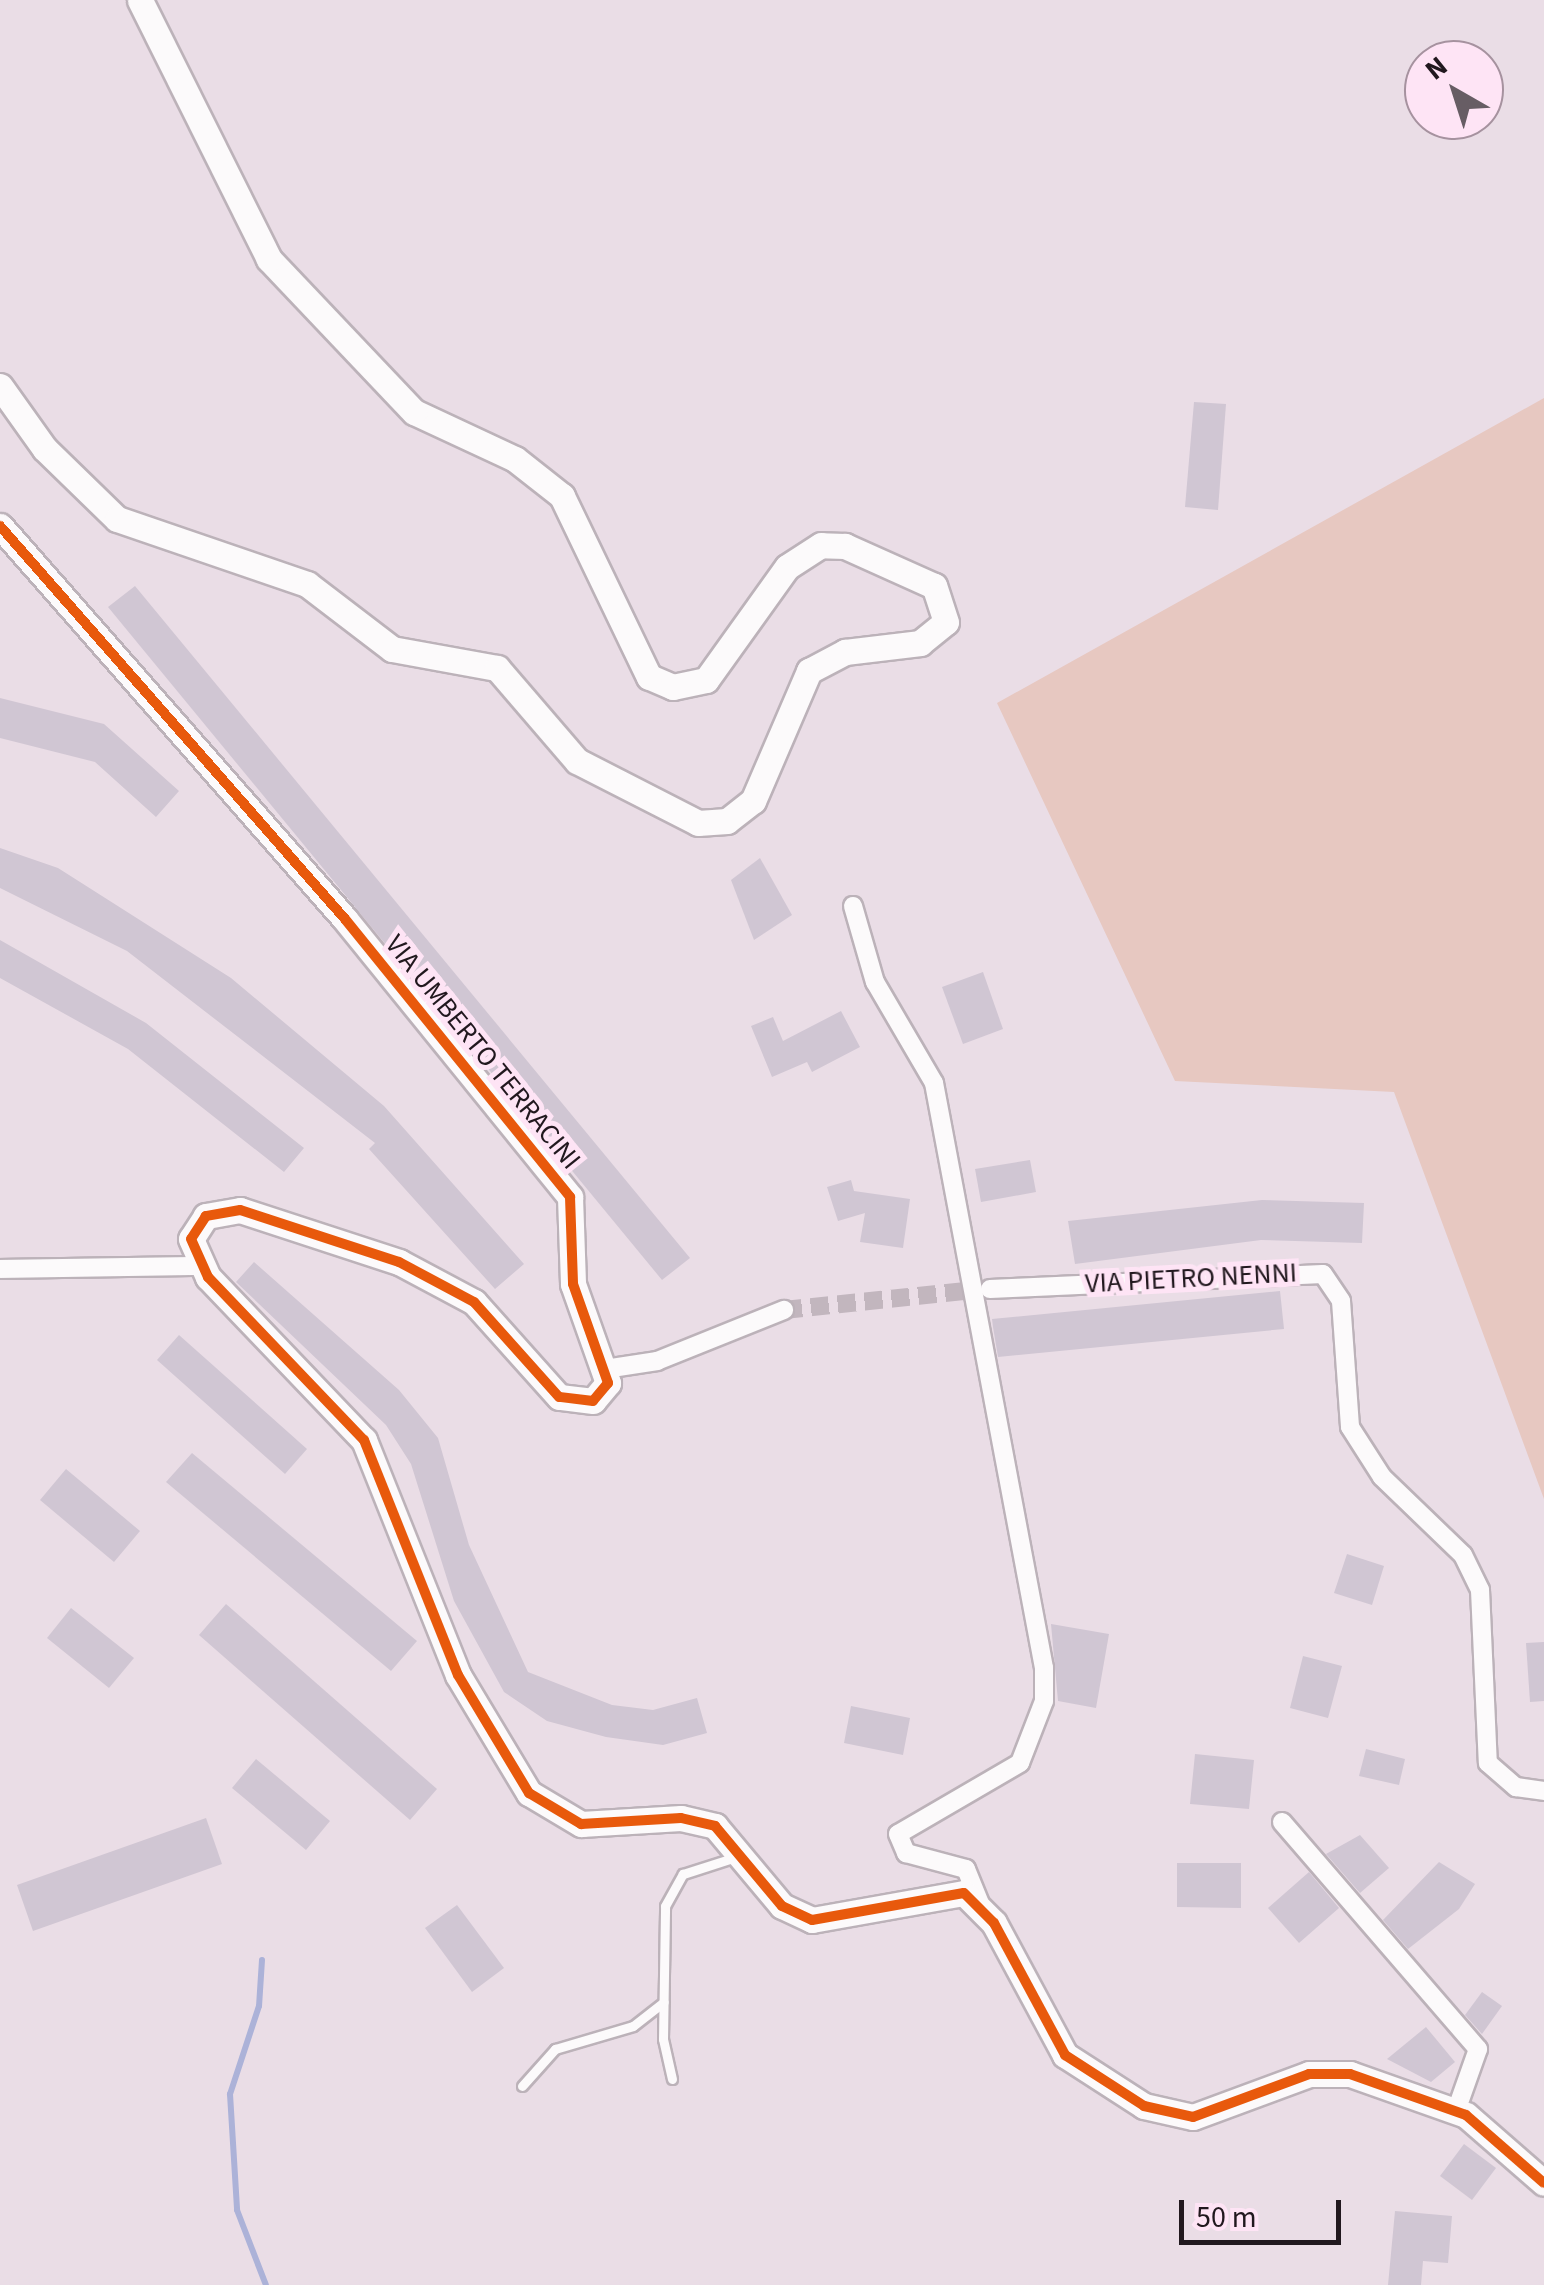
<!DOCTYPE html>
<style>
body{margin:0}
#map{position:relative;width:1544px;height:2285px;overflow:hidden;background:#eadde6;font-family:"Source Sans 3",sans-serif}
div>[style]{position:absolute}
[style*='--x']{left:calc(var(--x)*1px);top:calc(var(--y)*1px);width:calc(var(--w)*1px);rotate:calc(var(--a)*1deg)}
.green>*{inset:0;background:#e7c8c1}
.stream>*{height:6px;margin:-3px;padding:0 3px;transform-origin:3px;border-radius:3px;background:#acb2d8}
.building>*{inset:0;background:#d0c6d3}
.street-tunnel>*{height:18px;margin-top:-9px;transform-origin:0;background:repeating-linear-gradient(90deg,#c2b6be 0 18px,transparent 0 27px)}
.roads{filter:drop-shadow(2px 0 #bcb2b9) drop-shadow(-2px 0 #bcb2b9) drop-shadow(0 2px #bcb2b9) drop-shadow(0 -2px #bcb2b9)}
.lane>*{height:9px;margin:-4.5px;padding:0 4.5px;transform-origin:4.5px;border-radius:4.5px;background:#fcfafb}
.street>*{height:18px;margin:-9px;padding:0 9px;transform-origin:9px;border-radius:9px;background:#fcfafb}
.secondary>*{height:25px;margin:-12.5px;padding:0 12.5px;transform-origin:12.5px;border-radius:12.5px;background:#fcfafb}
.cycleway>*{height:10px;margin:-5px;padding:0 5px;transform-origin:5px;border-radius:5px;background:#e8590c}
span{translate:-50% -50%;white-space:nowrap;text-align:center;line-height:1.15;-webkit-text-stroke:10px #fee4f5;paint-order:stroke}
.street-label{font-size:28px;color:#21181e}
.north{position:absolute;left:1404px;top:40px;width:100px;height:100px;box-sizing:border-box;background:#fee4f5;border:2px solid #a6929f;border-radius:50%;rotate:321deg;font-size:28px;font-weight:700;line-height:40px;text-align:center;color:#21181e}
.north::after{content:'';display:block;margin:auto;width:35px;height:45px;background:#675d64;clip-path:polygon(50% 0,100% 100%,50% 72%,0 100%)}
.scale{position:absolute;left:1179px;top:2200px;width:162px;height:45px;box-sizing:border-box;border:5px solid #21181e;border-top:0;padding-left:12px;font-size:30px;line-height:35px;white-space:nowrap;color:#21181e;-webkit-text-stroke:8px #fee4f5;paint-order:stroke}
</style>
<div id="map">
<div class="green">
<i style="clip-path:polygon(1544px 398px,1544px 1499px,1394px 1092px,1175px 1081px,997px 703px)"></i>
</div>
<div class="stream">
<i style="--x:262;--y:1960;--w:46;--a:93.7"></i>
<i style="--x:259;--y:2006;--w:93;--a:108.2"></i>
<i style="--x:230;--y:2094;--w:116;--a:86.5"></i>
<i style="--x:237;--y:2210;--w:80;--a:68.9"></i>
</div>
<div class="building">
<i style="clip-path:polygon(1194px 402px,1226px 404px,1218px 510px,1185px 507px)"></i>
<i style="clip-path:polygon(135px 586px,690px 1258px,662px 1280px,108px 607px)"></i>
<i style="clip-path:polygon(0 698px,104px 724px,179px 791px,156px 817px,95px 762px,0 738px)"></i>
<i style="clip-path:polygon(0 848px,58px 868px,231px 978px,384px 1106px,524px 1264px,495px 1289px,369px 1149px,375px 1143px,127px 951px,0 888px)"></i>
<i style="clip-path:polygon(760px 858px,792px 915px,754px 940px,731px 880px)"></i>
<i style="clip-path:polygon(0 940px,146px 1023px,304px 1148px,284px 1172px,128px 1049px,0 978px)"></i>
<i style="clip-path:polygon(983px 972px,1003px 1029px,963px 1044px,942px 987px)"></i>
<i style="clip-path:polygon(841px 1011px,860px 1047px,812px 1072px,807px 1062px,772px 1077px,751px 1026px,773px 1017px,783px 1041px)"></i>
<i style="clip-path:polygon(1030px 1160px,1036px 1192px,981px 1202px,975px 1169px)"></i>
<i style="clip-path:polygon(851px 1180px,854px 1191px,910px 1199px,903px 1248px,860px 1242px,865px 1213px,838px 1221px,827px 1187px)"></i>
<i style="clip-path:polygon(1262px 1200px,1364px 1203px,1362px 1243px,1261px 1240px,1075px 1264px,1068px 1221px)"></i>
<i style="clip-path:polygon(254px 1262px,399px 1390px,438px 1438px,469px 1545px,528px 1672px,612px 1705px,653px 1710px,697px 1698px,707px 1733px,663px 1745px,606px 1737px,547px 1721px,504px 1692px,454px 1601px,411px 1464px,386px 1425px,236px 1282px)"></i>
<i style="clip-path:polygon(1280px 1291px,1284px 1329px,998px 1357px,993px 1327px,992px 1319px)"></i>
<i style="clip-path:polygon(179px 1335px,307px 1449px,285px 1474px,157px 1360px)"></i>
<i style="clip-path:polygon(192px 1453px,417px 1641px,391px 1671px,166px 1482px)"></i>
<i style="clip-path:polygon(66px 1469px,140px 1531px,114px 1562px,40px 1500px)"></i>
<i style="clip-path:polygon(1347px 1554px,1384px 1566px,1372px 1605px,1334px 1593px)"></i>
<i style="clip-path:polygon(226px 1604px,437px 1789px,410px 1820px,199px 1635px)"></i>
<i style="clip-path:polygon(71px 1608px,134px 1658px,109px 1688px,47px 1638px)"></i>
<i style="clip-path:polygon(1051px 1624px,1109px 1634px,1096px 1708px,1058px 1701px)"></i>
<i style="clip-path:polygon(1544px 1642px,1544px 1701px,1530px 1702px,1526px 1643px)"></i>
<i style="clip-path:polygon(1303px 1656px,1342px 1666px,1328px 1718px,1290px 1708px)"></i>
<i style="clip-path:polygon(851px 1706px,910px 1718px,903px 1755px,844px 1743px)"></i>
<i style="clip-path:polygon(1366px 1749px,1405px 1759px,1399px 1785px,1359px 1776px)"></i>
<i style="clip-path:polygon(1195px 1754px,1254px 1760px,1249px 1809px,1190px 1804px)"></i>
<i style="clip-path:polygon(256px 1759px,330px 1821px,306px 1850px,232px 1788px)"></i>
<i style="clip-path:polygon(206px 1818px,222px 1864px,33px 1931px,17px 1885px)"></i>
<i style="clip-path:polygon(1360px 1835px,1389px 1868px,1360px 1893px,1326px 1854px)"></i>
<i style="clip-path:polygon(1439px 1862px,1475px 1884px,1459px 1909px,1408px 1949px,1383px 1920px)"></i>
<i style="clip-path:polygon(1177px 1863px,1241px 1863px,1241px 1908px,1177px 1907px)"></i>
<i style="clip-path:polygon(1309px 1872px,1339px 1908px,1299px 1943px,1268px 1908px)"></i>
<i style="clip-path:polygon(457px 1905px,504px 1968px,472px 1992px,425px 1928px)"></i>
<i style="clip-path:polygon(1482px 1992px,1502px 2006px,1482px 2034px,1465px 2015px)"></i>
<i style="clip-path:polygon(1426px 2027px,1455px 2062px,1431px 2082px,1387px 2059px)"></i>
<i style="clip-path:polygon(1464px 2144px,1496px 2168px,1472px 2200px,1440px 2176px)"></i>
<i style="clip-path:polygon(1395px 2211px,1452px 2216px,1448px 2263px,1423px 2261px,1421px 2285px,1388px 2285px)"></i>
</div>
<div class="street-tunnel">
<i style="--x:784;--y:1310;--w:202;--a:-6"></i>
</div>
<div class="roads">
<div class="lane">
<i style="--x:672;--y:2079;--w:41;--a:-102.7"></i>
<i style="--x:663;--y:2039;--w:133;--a:-89.1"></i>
<i style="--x:665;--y:1906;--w:37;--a:-61"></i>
<i style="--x:683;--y:1874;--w:56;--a:-17.8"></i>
<i style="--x:522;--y:2086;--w:50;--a:-48.3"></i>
<i style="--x:555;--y:2049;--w:81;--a:-16.4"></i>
<i style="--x:633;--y:2026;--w:39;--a:-38"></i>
</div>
<div class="street">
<i style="--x:853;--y:906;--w:79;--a:73.9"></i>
<i style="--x:875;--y:982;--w:117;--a:59.7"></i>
<i style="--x:934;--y:1083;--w:595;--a:79.35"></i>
<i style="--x:1044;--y:1668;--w:33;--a:90"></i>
<i style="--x:1044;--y:1701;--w:66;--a:111.2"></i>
<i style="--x:1020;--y:1763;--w:141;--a:149.8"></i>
<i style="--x:898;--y:1834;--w:21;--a:67"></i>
<i style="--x:906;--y:1853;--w:62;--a:14.9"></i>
<i style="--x:966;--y:1869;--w:38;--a:68"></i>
<i style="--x:0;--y:1269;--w:200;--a:-0.9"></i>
<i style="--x:990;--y:1289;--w:333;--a:-2.6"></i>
<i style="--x:1323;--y:1274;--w:32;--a:56"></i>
<i style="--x:1341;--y:1301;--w:126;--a:85.9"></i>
<i style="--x:1350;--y:1427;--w:59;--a:57.4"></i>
<i style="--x:1382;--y:1477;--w:112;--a:43.9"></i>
<i style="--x:1463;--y:1555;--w:39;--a:64"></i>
<i style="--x:1480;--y:1590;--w:173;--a:87.4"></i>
<i style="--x:1488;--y:1763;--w:37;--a:41"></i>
<i style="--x:1516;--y:1787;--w:28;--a:8"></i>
<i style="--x:605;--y:1369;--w:53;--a:-8.7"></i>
<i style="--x:657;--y:1361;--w:137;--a:-21.9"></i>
<i style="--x:1282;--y:1822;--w:300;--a:49.2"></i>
<i style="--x:1478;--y:2049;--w:66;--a:109.5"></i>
</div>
<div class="secondary">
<i style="--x:0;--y:386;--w:77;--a:54.5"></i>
<i style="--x:45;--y:449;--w:100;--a:44.2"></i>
<i style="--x:117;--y:519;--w:201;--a:18.9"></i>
<i style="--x:307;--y:584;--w:107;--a:37.4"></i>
<i style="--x:392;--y:649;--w:107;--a:10.3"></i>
<i style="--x:497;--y:668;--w:123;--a:49.3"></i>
<i style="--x:577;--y:761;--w:136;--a:27.1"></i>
<i style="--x:698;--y:823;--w:29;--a:-4"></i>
<i style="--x:727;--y:821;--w:33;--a:-38"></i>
<i style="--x:753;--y:801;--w:142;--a:-66.7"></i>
<i style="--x:809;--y:671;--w:41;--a:-27.8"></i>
<i style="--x:845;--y:652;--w:76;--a:-6.8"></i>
<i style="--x:920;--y:643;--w:33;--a:-39"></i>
<i style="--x:946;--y:622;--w:38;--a:-108"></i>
<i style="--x:934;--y:586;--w:98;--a:-155.8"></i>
<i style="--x:845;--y:546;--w:24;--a:-178"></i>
<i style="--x:821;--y:545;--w:40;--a:147.1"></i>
<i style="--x:787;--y:567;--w:139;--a:125.6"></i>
<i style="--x:706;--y:680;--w:34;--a:168"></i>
<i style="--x:673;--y:687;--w:26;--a:-157"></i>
<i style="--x:649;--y:677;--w:201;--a:-115.7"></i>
<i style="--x:562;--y:496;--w:60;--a:-141.8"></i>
<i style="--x:515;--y:459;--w:111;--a:-155"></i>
<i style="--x:414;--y:412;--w:211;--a:-133.5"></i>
<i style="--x:269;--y:259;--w:289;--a:-116.5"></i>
<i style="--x:0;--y:526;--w:523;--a:48.72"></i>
<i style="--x:345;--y:919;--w:358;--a:51"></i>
<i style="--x:570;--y:1197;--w:87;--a:88"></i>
<i style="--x:573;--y:1284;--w:105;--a:70.5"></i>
<i style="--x:608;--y:1383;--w:23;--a:130"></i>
<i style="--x:593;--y:1401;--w:34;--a:-173"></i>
<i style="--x:559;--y:1397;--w:127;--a:-131.8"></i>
<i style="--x:474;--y:1302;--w:85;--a:-151.9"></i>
<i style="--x:399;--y:1262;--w:167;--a:-161.9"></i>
<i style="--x:240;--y:1210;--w:35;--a:170"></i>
<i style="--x:206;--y:1216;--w:27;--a:123"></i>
<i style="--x:191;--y:1239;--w:42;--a:65.9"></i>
<i style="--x:208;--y:1277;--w:226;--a:46.3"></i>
<i style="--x:364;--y:1440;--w:253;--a:68.2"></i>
<i style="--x:458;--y:1675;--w:138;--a:59"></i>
<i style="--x:529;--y:1793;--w:61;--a:30.8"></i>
<i style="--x:581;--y:1824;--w:100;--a:-3.4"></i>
<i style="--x:681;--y:1818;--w:35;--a:13"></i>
<i style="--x:715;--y:1826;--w:104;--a:50.1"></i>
<i style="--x:782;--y:1906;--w:33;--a:25"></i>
<i style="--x:812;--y:1920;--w:154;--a:-10.1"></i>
<i style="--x:964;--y:1893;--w:42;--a:45"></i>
<i style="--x:994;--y:1923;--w:150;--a:61.7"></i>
<i style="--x:1065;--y:2055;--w:94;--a:32.8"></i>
<i style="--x:1144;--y:2106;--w:50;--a:12.7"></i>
<i style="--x:1193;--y:2117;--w:124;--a:-20.3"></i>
<i style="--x:1309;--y:2074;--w:41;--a:0"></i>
<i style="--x:1350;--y:2074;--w:123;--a:19.5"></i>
<i style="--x:1466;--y:2115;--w:103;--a:41.1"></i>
</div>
</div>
<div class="cycleway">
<i style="--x:0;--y:526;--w:523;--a:48.72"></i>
<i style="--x:345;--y:919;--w:358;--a:51"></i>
<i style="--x:570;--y:1197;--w:87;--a:88"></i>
<i style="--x:573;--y:1284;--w:105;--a:70.5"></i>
<i style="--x:608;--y:1383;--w:23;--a:130"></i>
<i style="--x:593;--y:1401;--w:34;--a:-173"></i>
<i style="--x:559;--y:1397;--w:127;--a:-131.8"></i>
<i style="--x:474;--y:1302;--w:85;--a:-151.9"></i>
<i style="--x:399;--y:1262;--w:167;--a:-161.9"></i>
<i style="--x:240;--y:1210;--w:35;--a:170"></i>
<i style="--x:206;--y:1216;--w:27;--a:123"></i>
<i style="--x:191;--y:1239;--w:42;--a:65.9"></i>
<i style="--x:208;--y:1277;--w:226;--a:46.3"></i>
<i style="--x:364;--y:1440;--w:253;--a:68.2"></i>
<i style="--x:458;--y:1675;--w:138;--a:59"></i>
<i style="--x:529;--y:1793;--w:61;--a:30.8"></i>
<i style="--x:581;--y:1824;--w:100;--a:-3.4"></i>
<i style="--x:681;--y:1818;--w:35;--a:13"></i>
<i style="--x:715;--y:1826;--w:104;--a:50.1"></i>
<i style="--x:782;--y:1906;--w:33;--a:25"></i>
<i style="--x:812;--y:1920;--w:154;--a:-10.1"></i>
<i style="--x:964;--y:1893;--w:42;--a:45"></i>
<i style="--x:994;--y:1923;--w:150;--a:61.7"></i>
<i style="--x:1065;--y:2055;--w:94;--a:32.8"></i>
<i style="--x:1144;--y:2106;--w:50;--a:12.7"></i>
<i style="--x:1193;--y:2117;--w:124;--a:-20.3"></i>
<i style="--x:1309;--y:2074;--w:41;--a:0"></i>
<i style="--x:1350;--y:2074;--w:123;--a:19.5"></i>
<i style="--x:1466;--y:2115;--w:103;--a:41.1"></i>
</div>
<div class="street-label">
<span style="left:483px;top:1052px;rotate:51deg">VIA UMBERTO TERRACINI</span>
<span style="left:1191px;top:1278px;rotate:-3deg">VIA PIETRO NENNI</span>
</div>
<div class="north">N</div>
<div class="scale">50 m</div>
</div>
